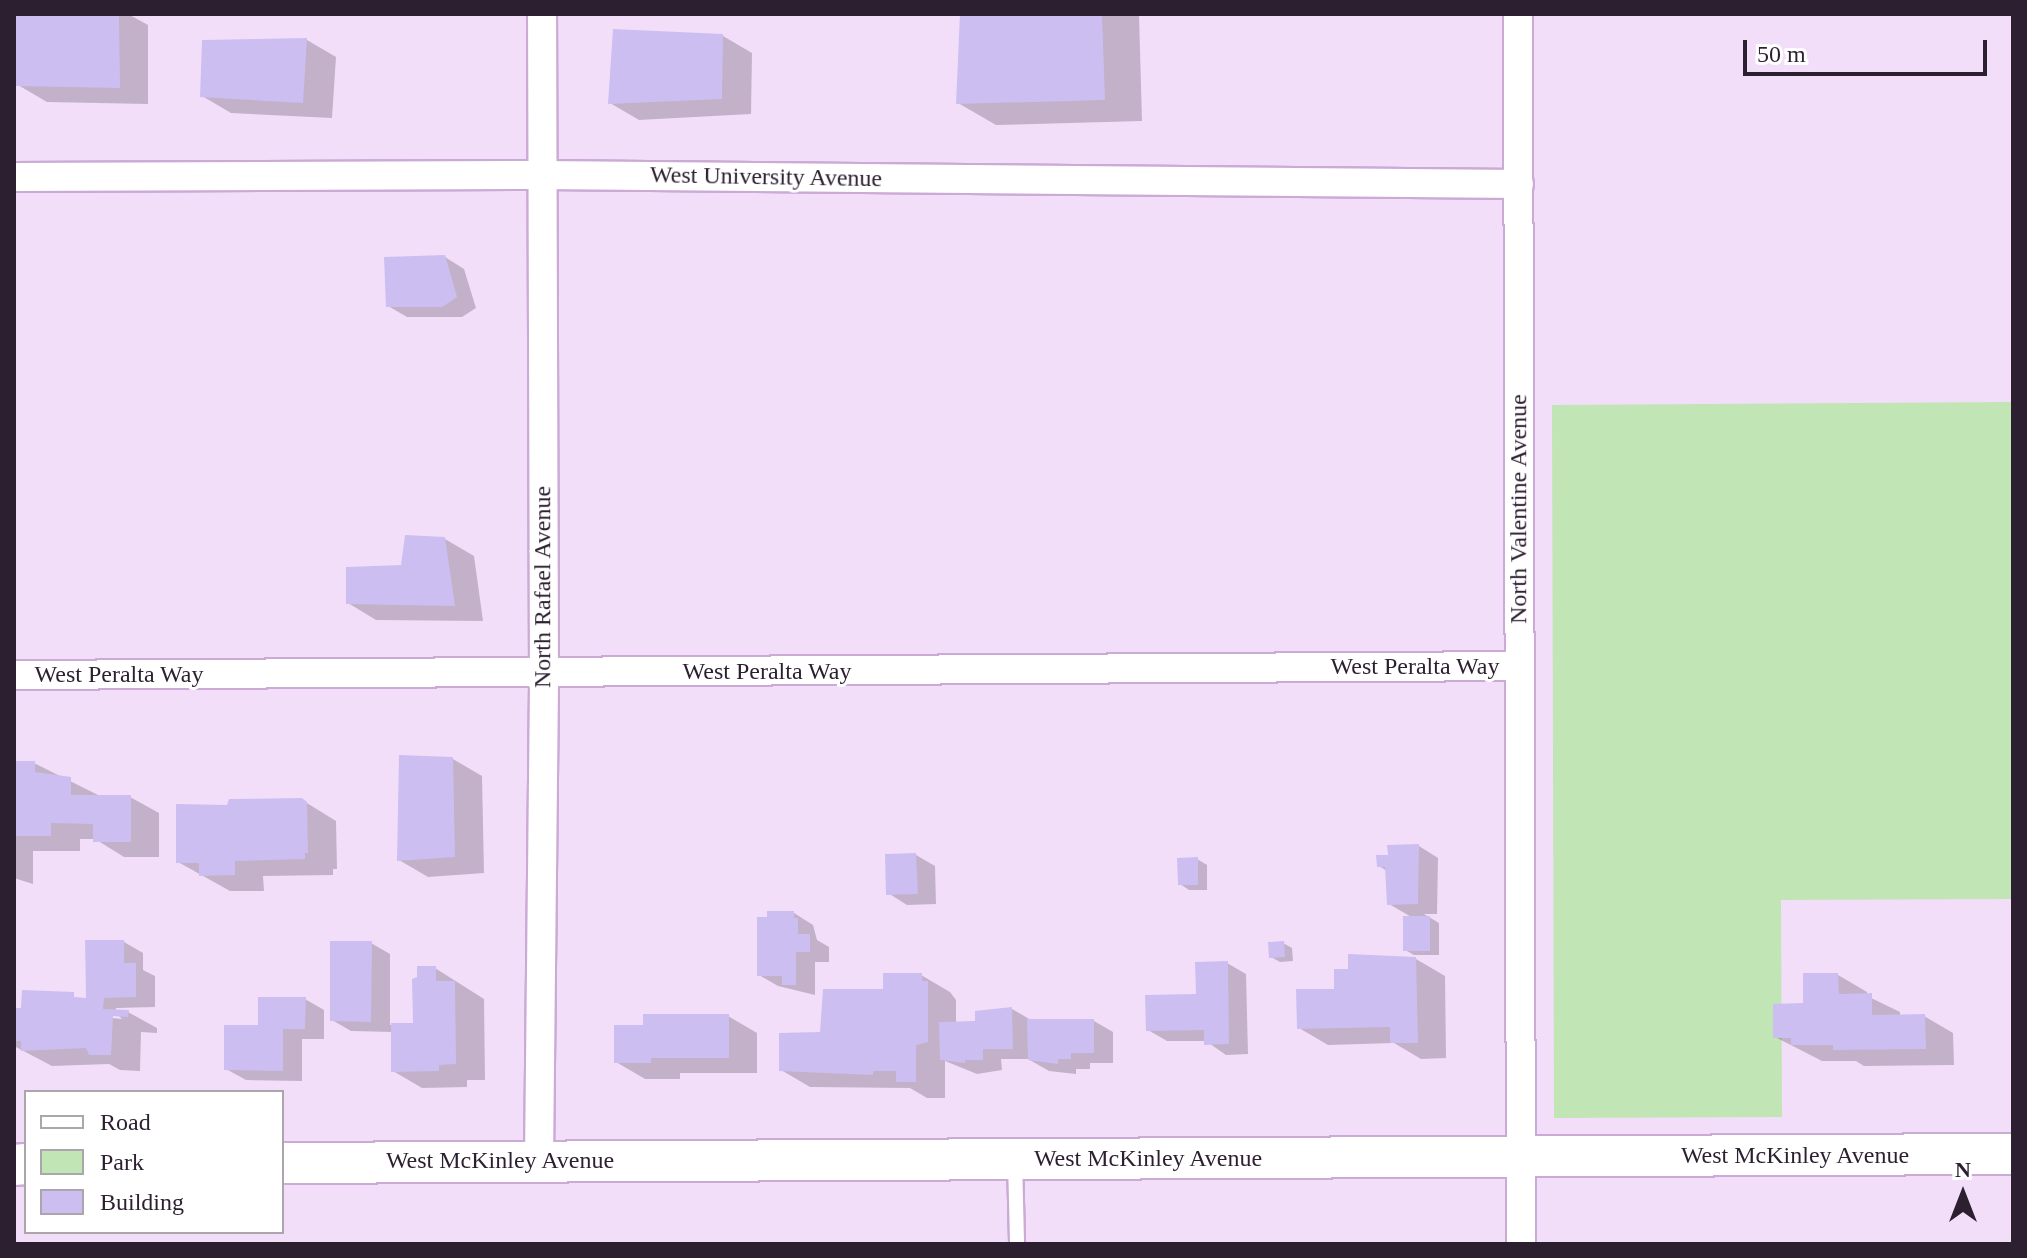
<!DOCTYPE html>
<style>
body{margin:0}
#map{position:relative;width:2027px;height:1258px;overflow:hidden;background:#f3defa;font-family:"Times New Roman",serif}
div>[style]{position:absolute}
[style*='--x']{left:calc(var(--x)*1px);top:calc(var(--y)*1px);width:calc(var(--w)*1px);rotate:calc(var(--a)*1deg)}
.green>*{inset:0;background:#c1e5b4}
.shadow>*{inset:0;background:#0003}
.building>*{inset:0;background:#ccbef1}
.roads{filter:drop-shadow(2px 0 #cbaad6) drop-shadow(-2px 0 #cbaad6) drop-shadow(0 2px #cbaad6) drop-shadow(0 -2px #cbaad6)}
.lane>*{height:14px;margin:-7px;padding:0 7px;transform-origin:7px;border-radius:7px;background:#fff}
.street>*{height:28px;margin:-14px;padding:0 14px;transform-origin:14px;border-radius:14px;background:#fff}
.secondary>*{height:40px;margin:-20px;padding:0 20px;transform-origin:20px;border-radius:20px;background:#fff}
span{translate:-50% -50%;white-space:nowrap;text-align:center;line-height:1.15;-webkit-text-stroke:6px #fff;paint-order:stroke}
.street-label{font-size:24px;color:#2c1f30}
.frame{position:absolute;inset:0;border:16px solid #2c1f30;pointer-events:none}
.legend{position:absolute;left:24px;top:1090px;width:260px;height:144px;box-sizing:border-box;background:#fff;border:2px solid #aba5ac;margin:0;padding:10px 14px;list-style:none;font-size:24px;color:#2c1f30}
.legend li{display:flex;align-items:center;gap:16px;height:40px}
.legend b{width:40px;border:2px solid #aba5ac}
.north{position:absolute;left:1923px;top:1154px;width:80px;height:80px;-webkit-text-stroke:6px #fff;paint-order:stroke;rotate:0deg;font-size:22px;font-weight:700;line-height:32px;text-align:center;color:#2c1f30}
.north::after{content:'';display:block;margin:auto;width:28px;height:36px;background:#2c1f30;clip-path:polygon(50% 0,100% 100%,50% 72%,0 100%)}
.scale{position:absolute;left:1743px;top:40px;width:244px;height:36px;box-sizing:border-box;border:4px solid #2c1f30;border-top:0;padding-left:10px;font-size:24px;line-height:28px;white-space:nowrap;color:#2c1f30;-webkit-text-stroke:6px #fff;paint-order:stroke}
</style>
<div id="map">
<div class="green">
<i style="clip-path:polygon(2013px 402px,2013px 899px,1781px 900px,1782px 1117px,1554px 1118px,1552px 405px)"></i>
</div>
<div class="shadow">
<i style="clip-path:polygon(14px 14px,128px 14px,148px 25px,148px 104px,47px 102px,18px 85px)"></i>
<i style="clip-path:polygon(962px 14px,1139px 14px,1142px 121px,996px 125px,958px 103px)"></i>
<i style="clip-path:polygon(723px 36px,752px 53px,751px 114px,639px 120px,610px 103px)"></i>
<i style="clip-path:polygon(307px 40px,336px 57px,332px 118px,231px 113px,202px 96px)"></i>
<i style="clip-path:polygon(445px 257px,464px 269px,476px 308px,462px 317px,407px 317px,388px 306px)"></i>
<i style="clip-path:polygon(445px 539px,474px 556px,483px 621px,376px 620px,348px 603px)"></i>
<i style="clip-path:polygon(453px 759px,482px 776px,484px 873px,428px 877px,399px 860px)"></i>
<i style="clip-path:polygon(14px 761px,34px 763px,100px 796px,130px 797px,159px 813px,159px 857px,124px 857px,95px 839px,80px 839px,80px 851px,33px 851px,33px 884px,14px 878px)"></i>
<i style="clip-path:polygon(302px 800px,336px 821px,337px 869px,333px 869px,333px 875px,263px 876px,264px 891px,230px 891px,178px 862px,228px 808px)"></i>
<i style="clip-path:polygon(1419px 846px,1438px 858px,1437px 914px,1424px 914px,1439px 923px,1439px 955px,1414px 955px,1405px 950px,1413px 918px,1389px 904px,1387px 871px,1379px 866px,1390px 857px)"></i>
<i style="clip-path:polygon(916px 855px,935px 866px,936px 904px,907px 905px,888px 893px)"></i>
<i style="clip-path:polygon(1197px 859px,1207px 865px,1207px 890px,1189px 890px,1180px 884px)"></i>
<i style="clip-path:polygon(794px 913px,813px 925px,817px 940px,829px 947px,829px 962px,815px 962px,815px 995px,778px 986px,759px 975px)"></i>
<i style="clip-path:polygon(evenodd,124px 942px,143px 953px,143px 970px,155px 976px,155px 1007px,116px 1008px,116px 1011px,128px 1012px,157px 1028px,157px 1033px,141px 1032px,140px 1071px,120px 1070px,109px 1064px,52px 1066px,14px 1046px,14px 1010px,88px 998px,124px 942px,118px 1015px,122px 1019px,102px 1017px,118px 1015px)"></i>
<i style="clip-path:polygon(371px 943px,390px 954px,390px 1025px,415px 1025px,435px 968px,484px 999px,485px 1080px,467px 1080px,467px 1087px,422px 1088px,393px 1071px,393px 1032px,351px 1031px,332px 1020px)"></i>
<i style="clip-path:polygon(1283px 943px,1292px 948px,1293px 961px,1280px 962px,1271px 957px)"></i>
<i style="clip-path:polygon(1416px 959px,1445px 976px,1446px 1058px,1421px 1059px,1394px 1043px,1328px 1045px,1299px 1028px,1350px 971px)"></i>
<i style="clip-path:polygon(1227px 963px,1246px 974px,1248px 1054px,1226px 1055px,1206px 1041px,1167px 1041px,1148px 1030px,1198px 996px)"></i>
<i style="clip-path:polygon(921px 975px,950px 992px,956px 1000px,956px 1023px,978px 1023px,1012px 1009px,1031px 1020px,1094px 1021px,1113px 1032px,1113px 1063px,1090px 1063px,1090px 1069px,1076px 1069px,1076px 1074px,1049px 1071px,1028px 1059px,1001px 1059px,1002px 1070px,977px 1074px,945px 1061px,945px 1098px,927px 1098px,910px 1088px,810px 1087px,781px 1070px,822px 1034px,885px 991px)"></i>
<i style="clip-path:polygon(1838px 975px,1867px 992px,1867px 996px,1900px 1012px,1900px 1016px,1924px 1016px,1953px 1033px,1954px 1065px,1864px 1066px,1856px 1061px,1822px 1061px,1775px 1037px)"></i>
<i style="clip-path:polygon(305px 999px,324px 1010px,324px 1039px,302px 1039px,302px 1081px,246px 1080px,226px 1069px,260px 1027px)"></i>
<i style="clip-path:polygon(728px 1016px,757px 1033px,757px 1073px,680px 1073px,680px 1079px,645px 1079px,616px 1062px)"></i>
<i style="clip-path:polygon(620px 1242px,647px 1242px,650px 1244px,619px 1244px)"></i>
</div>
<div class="building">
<i style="clip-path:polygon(14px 14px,119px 14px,120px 88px,16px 86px)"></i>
<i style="clip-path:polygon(960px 14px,1102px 14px,1105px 100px,956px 104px)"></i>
<i style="clip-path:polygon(613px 29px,723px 34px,722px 99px,608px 104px)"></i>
<i style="clip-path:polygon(307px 38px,303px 103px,200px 97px,202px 40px)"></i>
<i style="clip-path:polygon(445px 255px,457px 297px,442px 307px,386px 307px,384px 257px)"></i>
<i style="clip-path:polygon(405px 535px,445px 537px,455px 606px,346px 604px,346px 567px,401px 565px)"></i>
<i style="clip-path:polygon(399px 755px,453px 757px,455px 857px,397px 861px)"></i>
<i style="clip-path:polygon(14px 761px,35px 761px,35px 772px,71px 777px,71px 795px,131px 795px,131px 842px,93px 842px,93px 824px,51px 823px,51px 836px,14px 836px)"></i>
<i style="clip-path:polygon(302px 798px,307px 802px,308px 853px,305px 853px,305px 859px,235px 861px,235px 875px,199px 876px,199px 863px,176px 863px,176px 804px,227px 805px,229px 799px)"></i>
<i style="clip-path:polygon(1419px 844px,1418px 904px,1387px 905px,1385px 867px,1377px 867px,1376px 855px,1388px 855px,1387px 845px)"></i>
<i style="clip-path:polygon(916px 853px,918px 894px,886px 895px,885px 854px)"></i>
<i style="clip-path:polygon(1198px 857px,1198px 885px,1178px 885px,1177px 858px)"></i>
<i style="clip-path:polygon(767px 911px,794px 911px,794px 918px,798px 918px,798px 934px,810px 934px,810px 952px,796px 952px,796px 985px,782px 985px,782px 976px,757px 976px,757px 917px,767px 917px)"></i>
<i style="clip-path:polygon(1403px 916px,1430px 916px,1430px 951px,1403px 951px)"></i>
<i style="clip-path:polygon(85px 940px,124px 940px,124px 963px,136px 963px,136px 997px,104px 998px,103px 1009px,129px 1010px,128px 1017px,113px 1016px,111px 1055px,89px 1055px,86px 1048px,21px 1051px,21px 1041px,14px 1041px,14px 1008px,21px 1008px,22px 990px,74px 992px,74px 997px,86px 998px)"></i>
<i style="clip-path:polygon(330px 941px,372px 941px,371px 1022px,330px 1021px)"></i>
<i style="clip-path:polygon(1284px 941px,1285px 957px,1269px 958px,1268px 942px)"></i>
<i style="clip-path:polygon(1348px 954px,1416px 957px,1418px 1043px,1390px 1043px,1390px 1027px,1297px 1029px,1296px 989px,1334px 989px,1334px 969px,1348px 969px)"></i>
<i style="clip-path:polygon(1228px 961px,1229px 1044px,1204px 1045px,1204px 1030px,1146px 1031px,1145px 995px,1196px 994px,1195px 962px)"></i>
<i style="clip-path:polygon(417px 966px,436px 966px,436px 981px,455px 981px,456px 1064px,439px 1065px,439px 1071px,391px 1072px,391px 1023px,413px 1023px,412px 979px,417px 977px)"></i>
<i style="clip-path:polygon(883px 973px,922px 973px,922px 981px,928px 981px,928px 1042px,916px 1045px,916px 1082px,896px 1082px,896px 1071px,873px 1071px,873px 1075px,779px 1071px,779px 1033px,820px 1032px,823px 989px,883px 989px)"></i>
<i style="clip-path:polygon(1803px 973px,1838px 973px,1839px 994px,1872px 993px,1872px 1015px,1925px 1014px,1926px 1049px,1833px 1050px,1833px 1045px,1791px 1045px,1791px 1038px,1773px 1038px,1773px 1004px,1803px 1003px)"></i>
<i style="clip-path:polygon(258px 997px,306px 997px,305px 1029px,283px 1029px,283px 1071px,224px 1070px,224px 1025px,258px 1025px)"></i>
<i style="clip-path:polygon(1012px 1007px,1013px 1049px,983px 1049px,983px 1060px,965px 1060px,965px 1063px,940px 1060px,939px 1022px,975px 1021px,975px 1011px)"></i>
<i style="clip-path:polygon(643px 1014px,729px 1014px,729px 1058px,651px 1058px,651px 1063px,614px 1063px,614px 1025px,643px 1025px)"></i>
<i style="clip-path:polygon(1027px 1019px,1094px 1019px,1094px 1053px,1071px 1053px,1071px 1059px,1058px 1059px,1058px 1064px,1028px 1060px)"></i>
</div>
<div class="roads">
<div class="lane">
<i style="--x:1015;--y:1160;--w:84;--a:88.6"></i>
</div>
<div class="street">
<i style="--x:1518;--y:14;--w:1230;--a:89.86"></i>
<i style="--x:14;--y:177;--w:529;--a:-0.22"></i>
<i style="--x:543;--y:175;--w:976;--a:0.53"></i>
<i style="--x:14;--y:675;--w:1505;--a:-0.34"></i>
<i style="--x:539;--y:1161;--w:487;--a:-89.4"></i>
<i style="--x:544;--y:674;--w:660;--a:-90.17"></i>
</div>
<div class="secondary">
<i style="--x:282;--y:1163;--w:1731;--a:-0.3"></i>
<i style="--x:14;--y:1165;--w:12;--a:-5"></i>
</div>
</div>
<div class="street-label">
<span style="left:766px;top:177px;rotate:1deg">West University Avenue</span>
<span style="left:1519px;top:509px;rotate:-90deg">North Valentine Avenue</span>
<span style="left:543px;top:587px;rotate:-90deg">North Rafael Avenue</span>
<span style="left:1415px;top:667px">West Peralta Way</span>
<span style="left:767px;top:672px">West Peralta Way</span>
<span style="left:119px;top:675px">West Peralta Way</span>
<span style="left:1795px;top:1156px">West McKinley Avenue</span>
<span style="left:1148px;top:1159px">West McKinley Avenue</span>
<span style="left:500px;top:1161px">West McKinley Avenue</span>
</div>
<div class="frame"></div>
<ul class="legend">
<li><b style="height:10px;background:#fff"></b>Road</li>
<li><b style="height:22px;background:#c1e5b4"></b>Park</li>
<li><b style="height:22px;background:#ccbef1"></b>Building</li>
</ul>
<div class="north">N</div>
<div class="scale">50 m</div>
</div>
